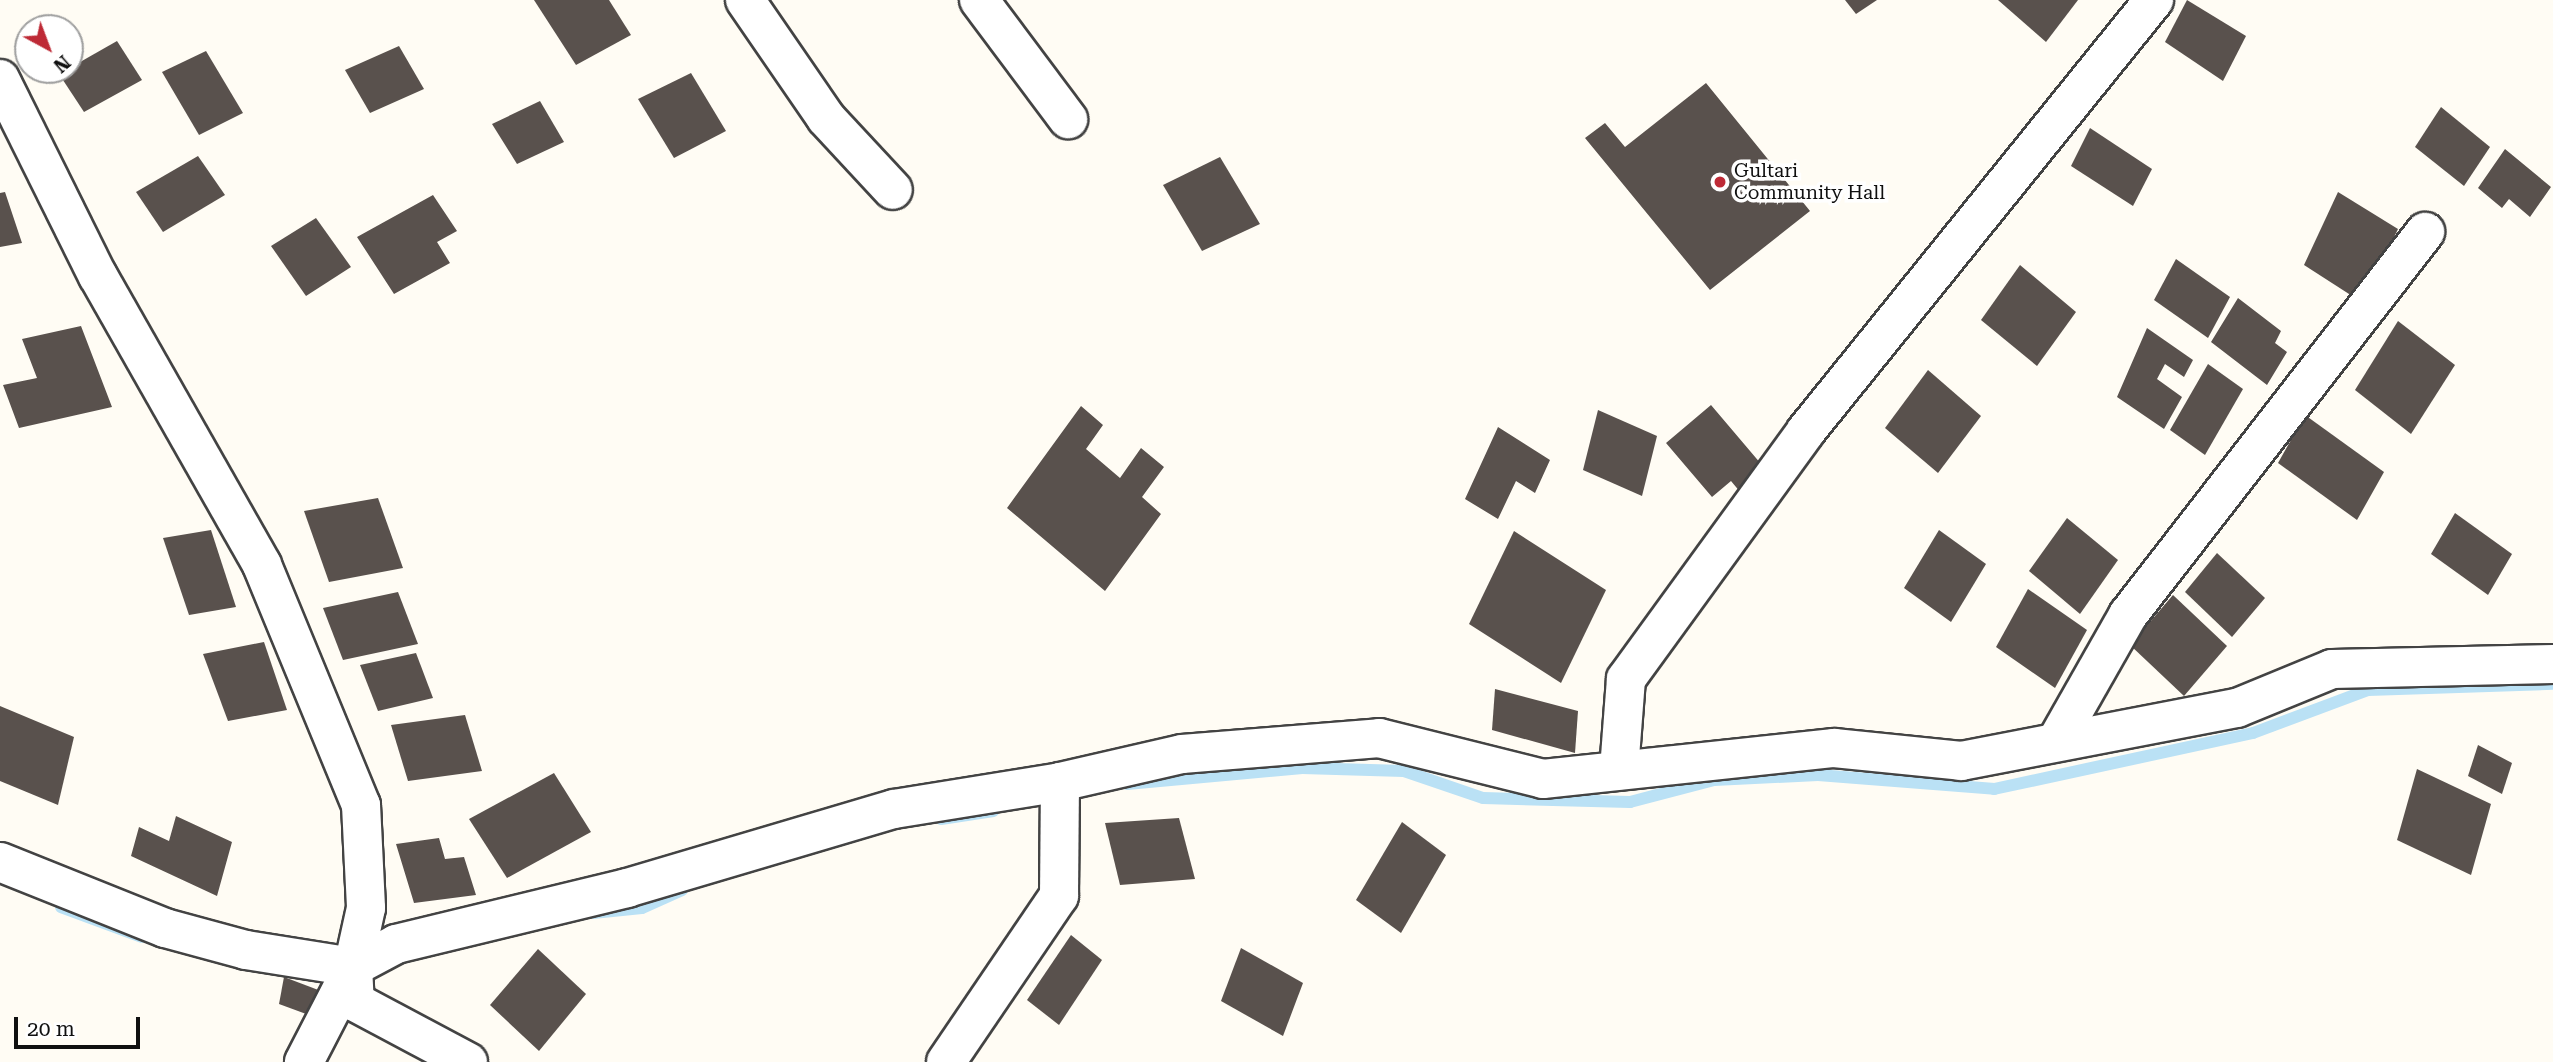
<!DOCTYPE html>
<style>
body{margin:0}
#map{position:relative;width:2553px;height:1062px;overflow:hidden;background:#fffcf4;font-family:"Roboto Serif",serif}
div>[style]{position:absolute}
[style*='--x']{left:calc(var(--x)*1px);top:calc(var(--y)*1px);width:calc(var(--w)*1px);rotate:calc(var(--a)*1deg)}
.stream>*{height:12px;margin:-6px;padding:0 6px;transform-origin:6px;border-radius:6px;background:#bae1f5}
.building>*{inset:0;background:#59514d}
.roads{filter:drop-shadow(2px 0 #434343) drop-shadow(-2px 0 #434343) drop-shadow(0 2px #434343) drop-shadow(0 -2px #434343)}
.minor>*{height:38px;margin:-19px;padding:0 19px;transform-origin:19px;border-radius:19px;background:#fff}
.tertiary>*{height:38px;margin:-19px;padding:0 19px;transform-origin:19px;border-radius:19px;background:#fff}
.dots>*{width:19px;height:19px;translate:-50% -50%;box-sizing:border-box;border:4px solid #fff;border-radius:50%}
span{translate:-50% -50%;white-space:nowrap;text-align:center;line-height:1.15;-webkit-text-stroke:7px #fff;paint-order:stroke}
.poi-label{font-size:19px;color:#101010}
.left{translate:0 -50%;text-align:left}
.north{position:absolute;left:14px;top:14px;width:70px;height:70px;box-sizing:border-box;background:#fff;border:2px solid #9f9f9f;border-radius:50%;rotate:139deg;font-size:19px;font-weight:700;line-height:28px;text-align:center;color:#101010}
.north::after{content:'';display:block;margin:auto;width:24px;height:32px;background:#be2a36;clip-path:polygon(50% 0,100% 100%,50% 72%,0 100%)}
.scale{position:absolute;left:14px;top:1017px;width:126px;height:32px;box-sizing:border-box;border:4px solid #101010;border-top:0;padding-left:9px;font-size:21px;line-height:24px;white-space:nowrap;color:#101010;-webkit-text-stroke:5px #fff;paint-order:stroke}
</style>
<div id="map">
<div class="stream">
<i style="--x:1127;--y:784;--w:176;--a:-5.2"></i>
<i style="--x:1302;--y:768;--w:102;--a:1.7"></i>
<i style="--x:1404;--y:771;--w:83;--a:18.9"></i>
<i style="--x:1483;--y:798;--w:147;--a:1.6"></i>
<i style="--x:1630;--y:802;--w:87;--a:-14.7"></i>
<i style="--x:1714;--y:780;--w:104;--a:-2.8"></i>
<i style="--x:1818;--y:775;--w:177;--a:4.5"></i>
<i style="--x:1994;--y:789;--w:265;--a:-12.2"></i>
<i style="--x:2253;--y:733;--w:123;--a:-20.5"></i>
<i style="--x:2368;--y:690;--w:185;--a:-1.9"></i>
<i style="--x:941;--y:819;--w:53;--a:-8.7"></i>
<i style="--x:61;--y:907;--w:86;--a:20.3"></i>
<i style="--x:593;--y:913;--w:49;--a:-5.8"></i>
<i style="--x:642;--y:908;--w:44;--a:-24.2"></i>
</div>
<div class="building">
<i style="clip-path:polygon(534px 0,609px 0,631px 35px,576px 65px)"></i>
<i style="clip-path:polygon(1845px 0,1877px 0,1856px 14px)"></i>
<i style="clip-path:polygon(1998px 0,2078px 0,2046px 42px)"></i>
<i style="clip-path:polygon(2187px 0,2246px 36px,2223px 81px,2165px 42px)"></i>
<i style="clip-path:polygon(117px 41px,142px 80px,84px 112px,59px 74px)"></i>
<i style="clip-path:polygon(399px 46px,424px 89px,370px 113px,345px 70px)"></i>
<i style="clip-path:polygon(206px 51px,243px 113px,199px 135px,162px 72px)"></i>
<i style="clip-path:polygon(691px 73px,726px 131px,674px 158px,638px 99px)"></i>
<i style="clip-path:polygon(1706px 83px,1810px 211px,1710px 290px,1585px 138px,1605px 123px,1625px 147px)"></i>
<i style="clip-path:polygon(540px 101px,564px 142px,517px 164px,492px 124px)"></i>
<i style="clip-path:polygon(2441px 107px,2490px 147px,2464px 186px,2415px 147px)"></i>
<i style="clip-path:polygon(2090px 128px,2152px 169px,2133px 206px,2071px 166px)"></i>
<i style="clip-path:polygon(2505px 149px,2551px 187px,2530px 217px,2509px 199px,2502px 208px,2478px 188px)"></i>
<i style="clip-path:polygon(198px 156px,225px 195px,163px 232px,136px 192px)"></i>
<i style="clip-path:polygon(1220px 157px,1260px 224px,1202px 251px,1163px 185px)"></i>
<i style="clip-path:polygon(5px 192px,22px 243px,0 247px,0 193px)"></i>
<i style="clip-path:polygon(2338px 192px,2398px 229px,2363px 303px,2304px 265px)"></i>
<i style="clip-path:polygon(433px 195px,457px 231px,437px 242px,450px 263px,394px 294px,357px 237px)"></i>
<i style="clip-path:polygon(316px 218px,351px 267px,306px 296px,271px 246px)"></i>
<i style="clip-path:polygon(2176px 259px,2230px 297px,2208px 338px,2154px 300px)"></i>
<i style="clip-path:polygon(2020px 265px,2076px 312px,2037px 366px,1981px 320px)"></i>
<i style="clip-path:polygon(2238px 298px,2281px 331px,2275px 343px,2287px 352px,2267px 385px,2211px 342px)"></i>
<i style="clip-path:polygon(2398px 321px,2455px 365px,2411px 434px,2355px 390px)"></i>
<i style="clip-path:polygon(81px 326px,112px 407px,19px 428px,3px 385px,37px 378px,22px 339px)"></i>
<i style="clip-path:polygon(2147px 328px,2193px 360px,2184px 377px,2165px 364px,2157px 379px,2182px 397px,2164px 429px,2117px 397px)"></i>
<i style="clip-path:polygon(2208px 364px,2243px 389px,2205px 455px,2170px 430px)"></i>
<i style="clip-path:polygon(1928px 370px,1981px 416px,1938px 473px,1885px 428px)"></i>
<i style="clip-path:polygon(1711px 405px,1767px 471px,1741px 493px,1731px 481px,1712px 497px,1666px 443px)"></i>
<i style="clip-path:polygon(1081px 406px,1103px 425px,1086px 449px,1120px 478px,1141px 448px,1164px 467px,1142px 497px,1161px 514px,1105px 591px,1007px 508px)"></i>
<i style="clip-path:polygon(1598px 410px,1657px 436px,1642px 496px,1583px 470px)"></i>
<i style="clip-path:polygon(2305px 415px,2384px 472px,2357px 520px,2278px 463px)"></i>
<i style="clip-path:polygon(1498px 427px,1550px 460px,1535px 493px,1516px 481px,1498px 519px,1465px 499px)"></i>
<i style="clip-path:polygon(378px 498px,403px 568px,329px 582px,304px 511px)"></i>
<i style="clip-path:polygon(2455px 513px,2512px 554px,2488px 595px,2431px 554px)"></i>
<i style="clip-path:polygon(2067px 518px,2118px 560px,2080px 614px,2029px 571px)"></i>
<i style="clip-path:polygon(211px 530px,236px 607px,189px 615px,163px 538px)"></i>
<i style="clip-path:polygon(1939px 530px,1986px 564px,1951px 622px,1904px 588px)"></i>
<i style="clip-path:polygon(1514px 531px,1606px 590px,1561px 683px,1469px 624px)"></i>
<i style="clip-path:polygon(2217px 553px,2265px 598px,2232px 637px,2185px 592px)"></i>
<i style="clip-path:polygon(2028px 589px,2087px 630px,2055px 688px,1996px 647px)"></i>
<i style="clip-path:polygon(398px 592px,418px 644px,343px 660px,323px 608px)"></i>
<i style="clip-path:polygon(2173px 595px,2227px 646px,2184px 696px,2130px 645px)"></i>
<i style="clip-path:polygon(264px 642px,287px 710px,228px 721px,203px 654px)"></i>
<i style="clip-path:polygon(416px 653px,433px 698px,378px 711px,360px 665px)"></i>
<i style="clip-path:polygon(1495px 689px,1578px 711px,1575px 753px,1492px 730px)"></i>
<i style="clip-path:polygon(0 706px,74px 737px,58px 805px,0 781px)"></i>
<i style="clip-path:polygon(465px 715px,482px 771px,408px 781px,391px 725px)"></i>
<i style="clip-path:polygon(2478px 745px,2512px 763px,2502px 794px,2468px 776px)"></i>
<i style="clip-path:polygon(2417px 769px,2491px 804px,2471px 875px,2397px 840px)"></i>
<i style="clip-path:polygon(554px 773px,591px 832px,507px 878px,469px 819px)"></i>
<i style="clip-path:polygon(176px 816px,232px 842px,217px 896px,131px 856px,139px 827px,169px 841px)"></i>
<i style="clip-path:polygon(1179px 818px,1195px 879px,1120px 885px,1105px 823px)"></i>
<i style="clip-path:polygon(1402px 822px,1446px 855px,1401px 933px,1356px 900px)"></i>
<i style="clip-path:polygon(439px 838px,445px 859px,464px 857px,476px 895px,414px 903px,396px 844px)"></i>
<i style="clip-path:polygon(1071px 935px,1102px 960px,1059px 1025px,1027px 1000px)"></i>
<i style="clip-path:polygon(1241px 948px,1303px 983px,1283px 1036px,1221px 1001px)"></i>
<i style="clip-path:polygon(538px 949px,586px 994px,539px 1051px,490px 1005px)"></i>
<i style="clip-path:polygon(284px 977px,321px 991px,317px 1018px,279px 1004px)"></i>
</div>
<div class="roads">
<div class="minor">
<i style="--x:745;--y:0;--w:143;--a:55.5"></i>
<i style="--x:826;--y:118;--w:98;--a:47.1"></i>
<i style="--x:979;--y:0;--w:149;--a:53.2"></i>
<i style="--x:0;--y:79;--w:220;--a:63.6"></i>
<i style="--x:98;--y:276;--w:332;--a:60.4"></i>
<i style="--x:262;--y:565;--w:260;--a:67.6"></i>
<i style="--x:361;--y:805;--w:103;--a:87.2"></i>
<i style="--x:366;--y:908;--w:60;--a:102.4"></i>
<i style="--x:353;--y:967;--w:107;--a:117.3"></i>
<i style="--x:2057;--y:740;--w:144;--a:-60.4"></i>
<i style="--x:2128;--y:615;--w:485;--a:-52.2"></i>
<i style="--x:1619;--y:770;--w:91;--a:-85.6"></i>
<i style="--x:1626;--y:679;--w:306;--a:-54"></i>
<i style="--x:1806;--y:431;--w:554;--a:-51.08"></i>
<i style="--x:353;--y:967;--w:49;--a:-28.1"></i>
<i style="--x:396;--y:944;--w:238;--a:-13.6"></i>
<i style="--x:627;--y:888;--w:278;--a:-16.5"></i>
<i style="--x:894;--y:809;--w:168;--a:-9.2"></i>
<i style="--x:1060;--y:782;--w:125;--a:-12.9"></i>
<i style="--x:1182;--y:754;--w:198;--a:-4.6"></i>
<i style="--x:1379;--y:738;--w:169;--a:14"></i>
<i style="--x:1543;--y:779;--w:293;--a:-6.1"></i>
<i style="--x:1834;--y:748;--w:128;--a:5.8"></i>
<i style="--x:1961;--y:761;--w:281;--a:-10.9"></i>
<i style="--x:2237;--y:708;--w:103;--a:-22.3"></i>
<i style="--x:2332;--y:669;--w:221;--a:-1.3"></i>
<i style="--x:946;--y:1062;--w:201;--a:-55.8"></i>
<i style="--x:1059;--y:896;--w:114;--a:-89.5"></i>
</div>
<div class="tertiary">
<i style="--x:0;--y:862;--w:178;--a:21.8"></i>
<i style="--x:165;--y:928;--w:84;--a:15.2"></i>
<i style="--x:246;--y:950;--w:108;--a:9"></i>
<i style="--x:353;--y:967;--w:35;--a:87"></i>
<i style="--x:355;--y:1002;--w:128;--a:28"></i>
</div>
</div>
<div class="dots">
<i style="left:1720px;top:182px;background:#be2a36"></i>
</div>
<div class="poi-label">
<span class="left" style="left:1734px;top:182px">Gultari<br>Community Hall</span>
</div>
<div class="north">N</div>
<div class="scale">20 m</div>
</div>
